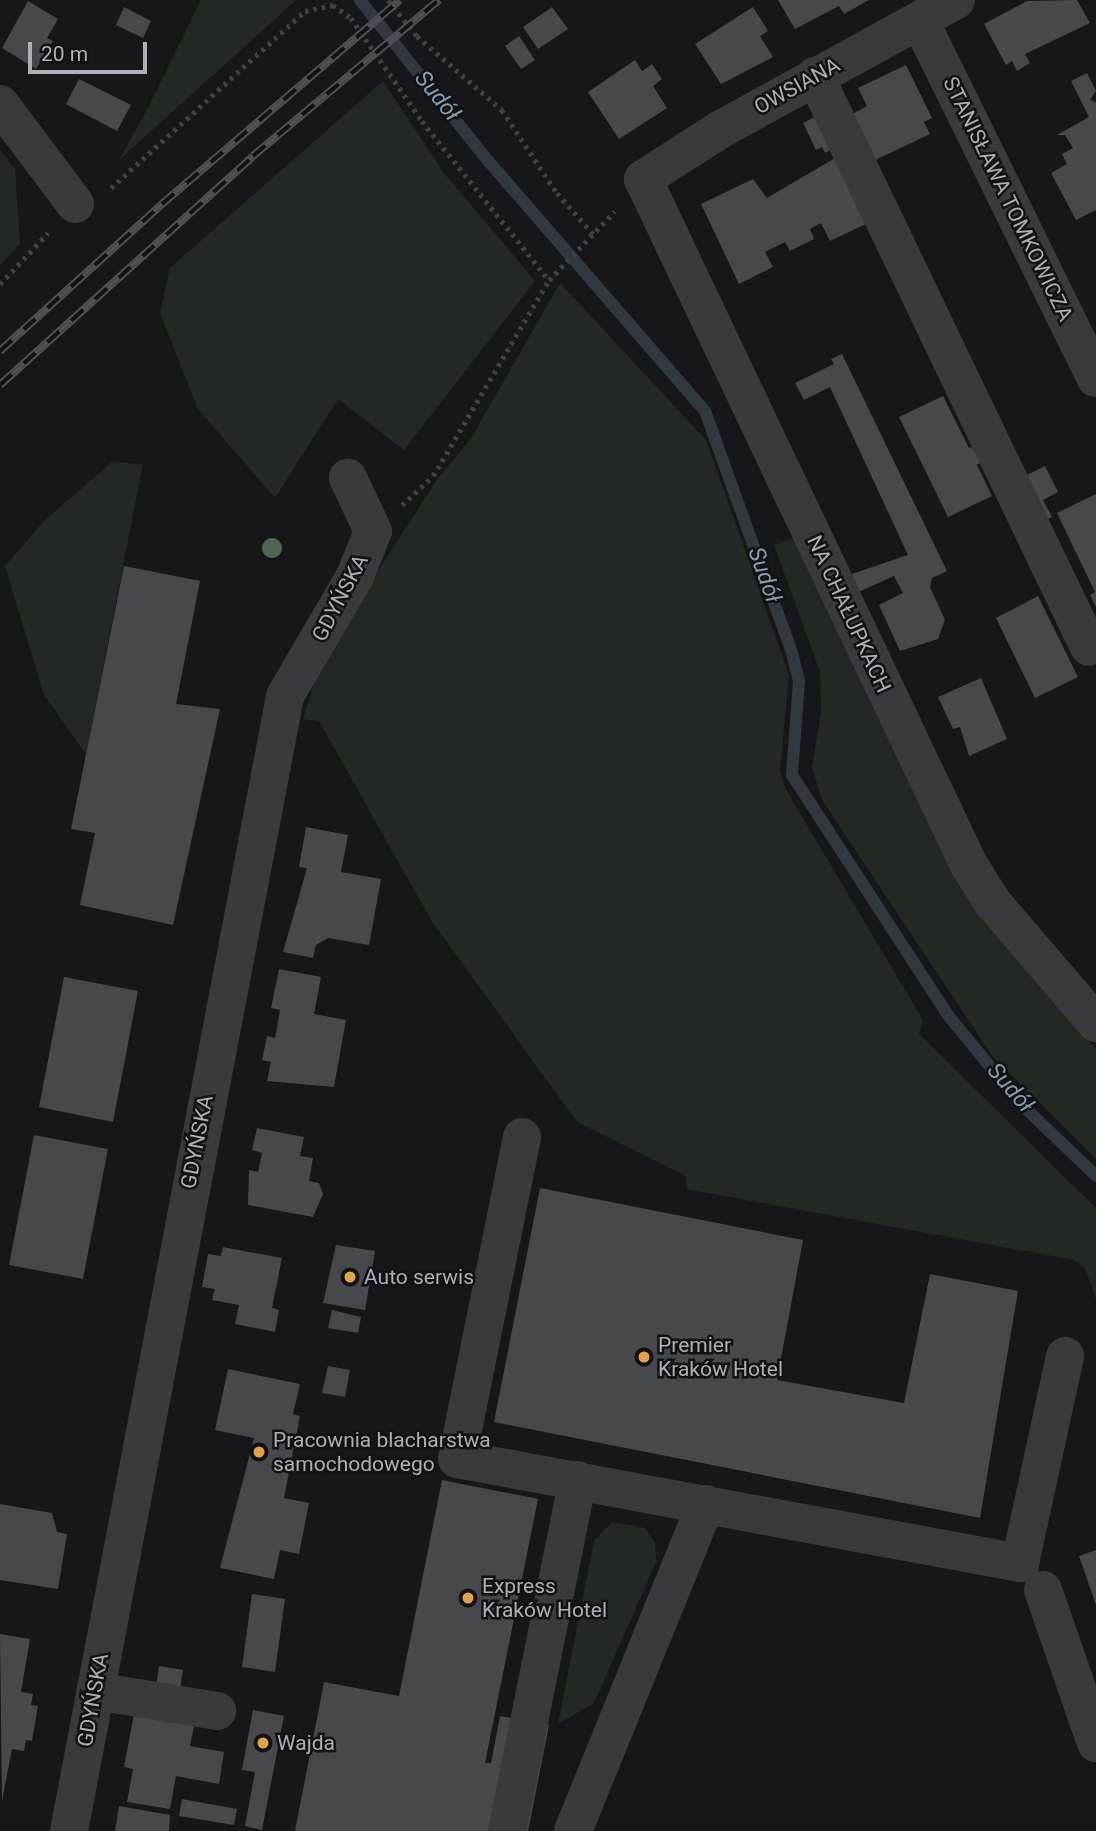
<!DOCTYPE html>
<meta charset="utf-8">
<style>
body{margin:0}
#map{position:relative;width:1096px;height:1831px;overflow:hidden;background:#171719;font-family:Roboto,sans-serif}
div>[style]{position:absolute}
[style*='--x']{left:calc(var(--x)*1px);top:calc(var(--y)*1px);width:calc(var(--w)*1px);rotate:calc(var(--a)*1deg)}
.green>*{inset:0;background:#222922}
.stream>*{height:12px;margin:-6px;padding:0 6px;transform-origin:6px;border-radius:6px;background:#31393e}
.building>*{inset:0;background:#46484c}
.path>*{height:4.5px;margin-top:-2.25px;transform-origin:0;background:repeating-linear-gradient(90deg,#3f4145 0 3.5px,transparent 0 8.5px)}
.minor>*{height:38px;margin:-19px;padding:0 19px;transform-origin:19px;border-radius:19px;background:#393a3e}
.rail>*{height:8px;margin-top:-4px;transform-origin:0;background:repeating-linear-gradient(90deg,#121214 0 16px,#4e5055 0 32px);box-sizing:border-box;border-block:2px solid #4e5055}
.trees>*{width:20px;height:20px;margin:-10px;border-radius:50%;background:#536354}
.dots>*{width:19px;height:19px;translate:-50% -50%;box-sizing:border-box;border:4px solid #121214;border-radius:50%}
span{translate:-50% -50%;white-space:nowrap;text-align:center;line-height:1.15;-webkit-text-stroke:5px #121214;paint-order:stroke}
.street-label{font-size:21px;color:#abb0b8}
.poi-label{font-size:21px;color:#abb0b8}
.left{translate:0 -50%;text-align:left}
.water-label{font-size:23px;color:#859eaf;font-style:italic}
.scale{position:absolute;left:28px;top:42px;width:119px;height:32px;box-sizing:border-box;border:4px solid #abb0b8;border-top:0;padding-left:9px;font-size:21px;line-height:24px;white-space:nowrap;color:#abb0b8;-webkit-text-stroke:5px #121214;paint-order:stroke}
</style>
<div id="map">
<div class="green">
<i style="clip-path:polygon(201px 0,296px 0,119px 160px,146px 112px)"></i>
<i style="clip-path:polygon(383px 81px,444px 173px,535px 281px,404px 450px,338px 399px,275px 498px,198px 409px,160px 313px,170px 268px)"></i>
<i style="clip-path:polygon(0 150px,15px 169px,20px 244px,0 265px)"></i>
<i style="clip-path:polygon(560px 283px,706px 440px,789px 675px,780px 771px,786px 790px,923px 1020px,919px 1034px,1096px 1208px,1096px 1299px,1085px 1268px,1074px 1260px,687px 1189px,686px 1176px,577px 1122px,431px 920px,319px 721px,303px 719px,322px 658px,438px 478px,470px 440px)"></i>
<i style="clip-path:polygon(112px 462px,143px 464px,86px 754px,44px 695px,5px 566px,44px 521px)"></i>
<i style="clip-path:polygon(801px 536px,998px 930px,1096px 1049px,1096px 1159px,993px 1057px,822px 800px,812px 767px,821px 712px,820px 672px,774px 545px)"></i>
<i style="clip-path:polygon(612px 1522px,645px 1528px,655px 1543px,656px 1562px,594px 1703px,558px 1724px,594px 1541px)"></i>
</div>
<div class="stream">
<i style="--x:360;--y:0;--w:199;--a:51.5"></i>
<i style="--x:484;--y:156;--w:337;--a:49.1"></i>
<i style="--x:705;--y:411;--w:257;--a:70.2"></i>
<i style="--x:792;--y:653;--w:29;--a:76"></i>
<i style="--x:799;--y:681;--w:94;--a:94.3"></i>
<i style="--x:792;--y:775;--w:285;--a:57"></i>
<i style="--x:947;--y:1014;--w:115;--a:50.6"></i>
<i style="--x:1020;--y:1103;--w:105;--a:43.8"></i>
</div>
<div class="building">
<i style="clip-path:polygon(778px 0,869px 0,844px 14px,839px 6px,795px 29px)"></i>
<i style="clip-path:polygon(1077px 0,1090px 23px,1025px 54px,1030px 63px,1017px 71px,1012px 61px,1006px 65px,984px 24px,1027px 1px)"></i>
<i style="clip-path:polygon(28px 1px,58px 19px,47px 38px,53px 41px,36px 69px,2px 48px)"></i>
<i style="clip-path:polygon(124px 7px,151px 21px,143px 38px,116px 25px)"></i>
<i style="clip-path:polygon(552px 7px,568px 29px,538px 49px,523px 27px)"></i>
<i style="clip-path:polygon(753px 7px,768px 31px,760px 36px,773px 57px,721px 84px,695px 44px)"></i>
<i style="clip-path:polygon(519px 36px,535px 60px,521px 69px,505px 46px)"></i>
<i style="clip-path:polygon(635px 60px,642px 71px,652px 64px,662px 79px,653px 86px,667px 108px,619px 139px,588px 92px)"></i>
<i style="clip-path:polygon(906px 65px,932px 118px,924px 122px,930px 134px,869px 163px,847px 117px,867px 106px,858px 88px)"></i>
<i style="clip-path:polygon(1087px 73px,1096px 91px,1090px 100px,1096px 102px,1096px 210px,1076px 220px,1051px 173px,1067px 164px,1062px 154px,1073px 148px,1065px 135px,1057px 135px,1089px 117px,1071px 81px)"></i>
<i style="clip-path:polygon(79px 79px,131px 105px,117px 131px,66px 104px)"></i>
<i style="clip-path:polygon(822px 113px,839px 146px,825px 153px,822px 147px,816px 150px,803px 123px)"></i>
<i style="clip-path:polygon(837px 157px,870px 222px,830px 241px,821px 223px,810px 229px,814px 239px,790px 251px,785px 242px,765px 252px,773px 267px,739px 284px,701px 204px,753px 179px,767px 198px)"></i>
<i style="clip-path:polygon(842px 354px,947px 571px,932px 578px,930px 587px,945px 620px,938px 639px,900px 651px,879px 605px,903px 593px,894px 576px,854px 594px,846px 576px,908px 555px,830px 387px,804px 400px,795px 383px,834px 364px,831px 359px)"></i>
<i style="clip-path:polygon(943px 396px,969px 448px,976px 445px,983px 461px,977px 465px,992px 496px,948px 517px,899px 417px)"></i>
<i style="clip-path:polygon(1045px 466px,1058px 492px,1043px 500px,1052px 517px,1043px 521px,1021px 478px)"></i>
<i style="clip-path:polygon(1096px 494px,1096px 607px,1090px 595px,1095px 592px,1057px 513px)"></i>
<i style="clip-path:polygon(124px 566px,200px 581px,176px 704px,220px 709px,173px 925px,80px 905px,95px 833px,71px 829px)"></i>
<i style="clip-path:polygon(1038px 596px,1078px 677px,1035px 698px,996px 618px)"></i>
<i style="clip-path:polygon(981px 678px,1007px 739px,969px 756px,960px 727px,953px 729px,938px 697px)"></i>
<i style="clip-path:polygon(306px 827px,348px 835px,341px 872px,381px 879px,369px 945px,328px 938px,316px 945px,313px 958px,283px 952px,307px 868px,299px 867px)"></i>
<i style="clip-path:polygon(279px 969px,321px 977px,314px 1014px,346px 1020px,334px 1087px,267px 1081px,271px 1062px,262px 1060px,267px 1036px,275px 1038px,280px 1010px,271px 1008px)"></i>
<i style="clip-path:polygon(64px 977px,138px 991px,113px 1122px,39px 1107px)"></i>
<i style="clip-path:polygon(257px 1128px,304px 1137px,300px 1156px,313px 1158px,309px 1181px,319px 1183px,323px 1194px,313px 1217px,248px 1205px,249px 1170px,258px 1172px,262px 1153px,252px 1150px)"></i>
<i style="clip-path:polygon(34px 1135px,108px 1149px,83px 1279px,9px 1265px)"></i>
<i style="clip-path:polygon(540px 1188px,803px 1240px,777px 1380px,904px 1403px,930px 1274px,1018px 1291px,980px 1518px,494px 1422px)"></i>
<i style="clip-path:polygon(336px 1245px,375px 1251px,365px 1310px,323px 1303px)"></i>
<i style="clip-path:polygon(223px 1247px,282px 1258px,272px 1308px,279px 1310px,275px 1332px,235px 1324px,239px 1305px,212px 1300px,215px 1289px,202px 1287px,208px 1254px,221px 1256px)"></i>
<i style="clip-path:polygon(332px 1310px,361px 1317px,358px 1333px,328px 1328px)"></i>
<i style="clip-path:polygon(328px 1366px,350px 1370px,345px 1397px,322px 1393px)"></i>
<i style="clip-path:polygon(228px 1369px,300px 1384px,293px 1414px,300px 1416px,284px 1498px,309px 1503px,299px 1554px,280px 1550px,274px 1579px,220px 1568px,254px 1438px,215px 1430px)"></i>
<i style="clip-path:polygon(442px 1480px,538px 1499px,485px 1763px,491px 1763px,500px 1716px,549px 1725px,528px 1831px,295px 1831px,324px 1682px,399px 1696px)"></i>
<i style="clip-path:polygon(0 1504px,52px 1513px,57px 1532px,67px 1534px,58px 1589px,0 1580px)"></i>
<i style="clip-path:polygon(1096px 1550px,1096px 1605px,1079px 1556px)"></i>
<i style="clip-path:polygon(252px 1594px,285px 1599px,275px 1672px,242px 1667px)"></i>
<i style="clip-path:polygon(0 1634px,30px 1639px,21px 1692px,33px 1694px,31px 1705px,38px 1706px,32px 1741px,26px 1740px,24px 1751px,12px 1749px,2px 1801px)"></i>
<i style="clip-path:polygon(159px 1666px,183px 1670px,180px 1690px,156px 1687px)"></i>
<i style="clip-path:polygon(135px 1709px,195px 1721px,190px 1746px,224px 1752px,219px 1784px,176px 1776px,170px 1809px,127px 1802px,133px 1769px,124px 1767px)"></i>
<i style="clip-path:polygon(253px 1710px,284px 1716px,262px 1830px,245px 1826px,255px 1772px,242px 1770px)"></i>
<i style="clip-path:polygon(182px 1799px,237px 1809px,234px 1825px,179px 1816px)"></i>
<i style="clip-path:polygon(119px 1806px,170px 1815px,169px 1831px,115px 1831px)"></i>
</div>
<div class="path">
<i style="--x:388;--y:0;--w:46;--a:51.1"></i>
<i style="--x:417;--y:36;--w:113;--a:41"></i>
<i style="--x:502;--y:110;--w:100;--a:56.5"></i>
<i style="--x:557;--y:193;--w:56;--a:48.6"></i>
<i style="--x:111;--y:188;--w:263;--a:-42.4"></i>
<i style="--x:305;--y:11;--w:29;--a:-12"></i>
<i style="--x:333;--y:5;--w:22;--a:36"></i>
<i style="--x:351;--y:18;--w:125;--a:55.4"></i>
<i style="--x:422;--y:121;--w:203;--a:51.4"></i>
<i style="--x:0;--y:284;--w:70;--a:-46.7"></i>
<i style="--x:402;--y:505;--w:42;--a:-43.1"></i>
<i style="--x:433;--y:476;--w:228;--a:-59.4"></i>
<i style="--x:549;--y:280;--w:95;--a:-46.3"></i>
</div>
<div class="minor">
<i style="--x:956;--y:0;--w:268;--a:151.2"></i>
<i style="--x:721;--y:129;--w:93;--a:147.3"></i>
<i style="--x:643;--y:179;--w:760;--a:64.58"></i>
<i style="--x:969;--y:865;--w:45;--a:57.7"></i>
<i style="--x:993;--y:903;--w:158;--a:49.4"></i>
<i style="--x:920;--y:21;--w:398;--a:63.8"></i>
<i style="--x:815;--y:76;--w:633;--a:64.37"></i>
<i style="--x:0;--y:104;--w:125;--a:53.1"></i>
<i style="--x:522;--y:1137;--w:328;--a:101.4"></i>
<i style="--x:457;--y:1459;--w:573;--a:10.47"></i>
<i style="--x:1020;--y:1563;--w:212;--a:-77.7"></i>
<i style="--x:1043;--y:1590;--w:162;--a:70.9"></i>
<i style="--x:95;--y:1691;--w:124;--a:9.3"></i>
<i style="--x:69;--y:1831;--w:1155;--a:-79.22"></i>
<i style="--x:285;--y:696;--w:139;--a:-59.7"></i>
<i style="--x:355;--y:576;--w:48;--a:-68.2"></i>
<i style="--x:373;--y:531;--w:59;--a:-115.3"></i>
<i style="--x:507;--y:1831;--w:358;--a:-78.6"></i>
<i style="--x:573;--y:1831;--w:353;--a:-67.9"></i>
</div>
<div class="rail">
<i style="--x:0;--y:351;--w:219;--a:-42.2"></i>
<i style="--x:162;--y:204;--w:313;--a:-40.6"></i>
<i style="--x:0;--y:385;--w:341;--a:-42.1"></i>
<i style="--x:253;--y:156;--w:243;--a:-40"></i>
</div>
<div class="trees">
<i style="left:272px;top:548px"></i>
</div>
<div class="dots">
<i style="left:350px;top:1277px;background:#e1a448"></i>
<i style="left:644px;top:1357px;background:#e1a448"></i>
<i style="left:259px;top:1452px;background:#e1a448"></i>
<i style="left:468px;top:1598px;background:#e1a448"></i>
<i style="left:263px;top:1743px;background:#e1a448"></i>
</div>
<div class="street-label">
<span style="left:797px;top:86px;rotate:-29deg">OWSIANA</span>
<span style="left:1008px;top:199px;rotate:64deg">STANISŁAWA TOMKOWICZA</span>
<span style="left:340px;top:598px;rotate:-62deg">GDYŃSKA</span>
<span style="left:849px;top:614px;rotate:65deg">NA CHAŁUPKACH</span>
<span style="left:197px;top:1142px;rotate:-79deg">GDYŃSKA</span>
<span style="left:93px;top:1700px;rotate:-80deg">GDYŃSKA</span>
</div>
<div class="poi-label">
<span class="left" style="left:364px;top:1277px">Auto serwis</span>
<span class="left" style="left:658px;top:1357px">Premier<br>Kraków Hotel</span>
<span class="left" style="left:273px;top:1452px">Pracownia blacharstwa<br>samochodowego</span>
<span class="left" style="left:482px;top:1598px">Express<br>Kraków Hotel</span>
<span class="left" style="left:277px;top:1743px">Wajda</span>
</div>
<div class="water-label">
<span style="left:437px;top:96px;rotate:51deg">Sudół</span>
<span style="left:764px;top:575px;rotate:70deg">Sudół</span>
<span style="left:1010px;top:1088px;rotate:49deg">Sudół</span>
</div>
<div class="scale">20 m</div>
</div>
